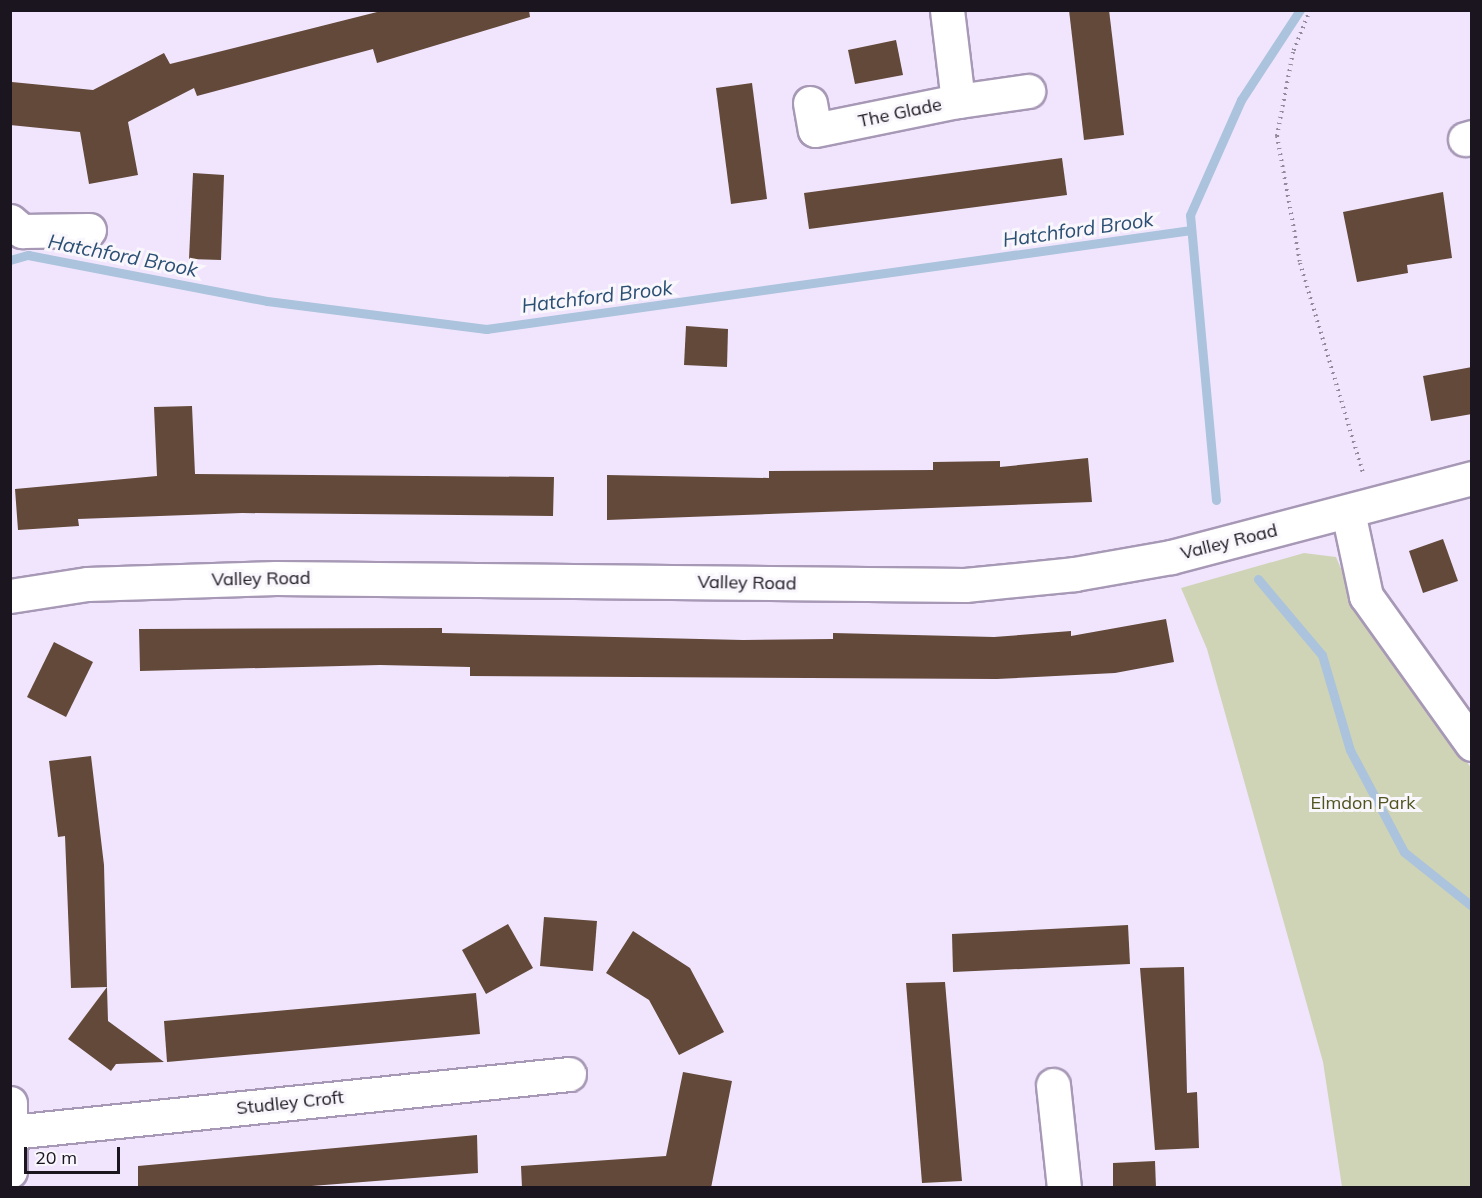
<!DOCTYPE html>
<style>
body{margin:0}
#map{position:relative;width:1482px;height:1198px;overflow:hidden;background:#f1e5fe;font-family:Mulish,sans-serif}
div>[style]{position:absolute}
[style*='--x']{left:calc(var(--x)*1px);top:calc(var(--y)*1px);width:calc(var(--w)*1px);rotate:calc(var(--a)*1deg)}
.green>*{inset:0;background:#d0d4b6}
.stream>*{height:9px;margin:-4.5px;padding:0 4.5px;transform-origin:4.5px;border-radius:4.5px;background:#abc3dc}
.building>*{inset:0;background:#634939}
.path>*{height:4px;margin-top:-2px;transform-origin:0;background:repeating-linear-gradient(90deg,#938a9c 0 1.5px,transparent 0 6px)}
.roads{filter:drop-shadow(2px 0 #a799b6) drop-shadow(-2px 0 #a799b6) drop-shadow(0 2px #a799b6) drop-shadow(0 -2px #a799b6)}
.minor>*{height:33px;margin:-16.5px;padding:0 16.5px;transform-origin:16.5px;border-radius:16.5px;background:#fff}
span{translate:-50% -50%;white-space:nowrap;text-align:center;line-height:1.15;-webkit-text-stroke:6px #f9f6fc;paint-order:stroke}
.street-label{font-size:18px;color:#1a151f}
.park-label{font-size:18px;color:#50541f}
.water-label{font-size:20px;color:#2a4f73;font-style:italic}
.frame{position:absolute;inset:0;border:12px solid #1a151f;pointer-events:none}
.scale{position:absolute;left:24px;top:1147px;width:96px;height:27px;box-sizing:border-box;border:3px solid #1a151f;border-top:0;padding-left:8px;font-size:18px;line-height:21px;white-space:nowrap;color:#1a151f;-webkit-text-stroke:4px #f9f6fc;paint-order:stroke}
</style>
<div id="map">
<div class="green">
<i style="clip-path:polygon(1304px 553px,1336px 557px,1349px 587px,1471px 768px,1471px 1187px,1342px 1187px,1323px 1062px,1207px 649px,1181px 588px)"></i>
</div>
<div class="stream">
<i style="--x:10;--y:260;--w:19;--a:-16"></i>
<i style="--x:28;--y:255;--w:243;--a:10.9"></i>
<i style="--x:267;--y:301;--w:221;--a:7.3"></i>
<i style="--x:486;--y:329;--w:712;--a:-7.99"></i>
<i style="--x:1216;--y:500;--w:286;--a:-95.2"></i>
<i style="--x:1190;--y:215;--w:126;--a:-66.1"></i>
<i style="--x:1241;--y:100;--w:108;--a:-56.8"></i>
<i style="--x:1258;--y:579;--w:99;--a:49.9"></i>
<i style="--x:1322;--y:655;--w:99;--a:73.6"></i>
<i style="--x:1350;--y:750;--w:115;--a:62.1"></i>
<i style="--x:1404;--y:852;--w:87;--a:38.5"></i>
</div>
<div class="building">
<i style="clip-path:polygon(385px 10px,529px 10px,530px 17px,377px 63px,373px 49px,197px 96px,194px 88px,128px 122px,138px 175px,89px 184px,80px 132px,10px 125px,12px 82px,93px 90px,164px 53px,170px 64px)"></i>
<i style="clip-path:polygon(1069px 10px,1109px 10px,1124px 135px,1084px 140px)"></i>
<i style="clip-path:polygon(896px 40px,903px 75px,855px 84px,848px 50px)"></i>
<i style="clip-path:polygon(752px 83px,767px 199px,731px 204px,716px 88px)"></i>
<i style="clip-path:polygon(1062px 158px,1067px 195px,809px 229px,804px 193px)"></i>
<i style="clip-path:polygon(193px 173px,224px 175px,221px 260px,189px 259px)"></i>
<i style="clip-path:polygon(1443px 192px,1452px 258px,1407px 265px,1408px 273px,1357px 282px,1343px 212px)"></i>
<i style="clip-path:polygon(686px 326px,728px 329px,727px 367px,684px 365px)"></i>
<i style="clip-path:polygon(1472px 367px,1472px 414px,1431px 421px,1423px 376px)"></i>
<i style="clip-path:polygon(192px 406px,195px 474px,554px 477px,553px 516px,242px 513px,78px 519px,79px 526px,18px 530px,15px 489px,157px 476px,154px 407px)"></i>
<i style="clip-path:polygon(1088px 458px,1092px 502px,607px 520px,607px 475px,769px 478px,769px 471px,933px 470px,933px 462px,1000px 461px,1000px 467px)"></i>
<i style="clip-path:polygon(1443px 539px,1458px 581px,1423px 593px,1409px 551px)"></i>
<i style="clip-path:polygon(1166px 619px,1174px 662px,1115px 673px,997px 679px,470px 676px,470px 667px,380px 665px,140px 671px,139px 629px,442px 628px,442px 633px,743px 640px,833px 639px,833px 633px,994px 637px,1071px 631px,1071px 636px)"></i>
<i style="clip-path:polygon(54px 642px,93px 662px,66px 717px,27px 697px)"></i>
<i style="clip-path:polygon(91px 756px,104px 865px,107px 987px,71px 988px,65px 836px,58px 837px,49px 761px)"></i>
<i style="clip-path:polygon(544px 917px,597px 921px,593px 971px,540px 966px)"></i>
<i style="clip-path:polygon(508px 924px,533px 968px,486px 994px,462px 950px)"></i>
<i style="clip-path:polygon(1128px 925px,1130px 964px,953px 972px,952px 934px)"></i>
<i style="clip-path:polygon(633px 931px,690px 968px,724px 1032px,679px 1055px,649px 1000px,606px 973px)"></i>
<i style="clip-path:polygon(1184px 967px,1187px 1093px,1197px 1092px,1199px 1148px,1155px 1150px,1140px 968px)"></i>
<i style="clip-path:polygon(945px 982px,962px 1181px,922px 1183px,906px 983px)"></i>
<i style="clip-path:polygon(107px 987px,108px 1021px,164px 1062px,116px 1064px,111px 1071px,68px 1039px)"></i>
<i style="clip-path:polygon(476px 993px,480px 1034px,167px 1062px,164px 1021px)"></i>
<i style="clip-path:polygon(683px 1072px,732px 1081px,711px 1188px,522px 1188px,521px 1166px,666px 1156px)"></i>
<i style="clip-path:polygon(477px 1135px,478px 1173px,286px 1188px,138px 1188px,138px 1166px)"></i>
<i style="clip-path:polygon(1155px 1161px,1156px 1188px,1113px 1188px,1113px 1163px)"></i>
</div>
<div class="path">
<i style="--x:1310;--y:10;--w:45;--a:112"></i>
<i style="--x:1293;--y:52;--w:86;--a:100.8"></i>
<i style="--x:1277;--y:136;--w:129;--a:79.7"></i>
<i style="--x:1300;--y:263;--w:219;--a:73.3"></i>
</div>
<div class="roads">
<div class="minor">
<i style="--x:958;--y:101;--w:71;--a:-8.1"></i>
<i style="--x:810;--y:103;--w:27;--a:80"></i>
<i style="--x:815;--y:130;--w:146;--a:-11.5"></i>
<i style="--x:958;--y:101;--w:92;--a:-96.9"></i>
<i style="--x:1465;--y:139;--w:7;--a:-16"></i>
<i style="--x:10;--y:221;--w:16;--a:40"></i>
<i style="--x:22;--y:231;--w:67;--a:-0.9"></i>
<i style="--x:1348;--y:512;--w:86;--a:77.9"></i>
<i style="--x:1366;--y:596;--w:182;--a:54.4"></i>
<i style="--x:10;--y:596;--w:78;--a:-8.9"></i>
<i style="--x:87;--y:584;--w:189;--a:-1.8"></i>
<i style="--x:276;--y:578;--w:689;--a:0.58"></i>
<i style="--x:965;--y:585;--w:111;--a:-5.7"></i>
<i style="--x:1075;--y:574;--w:97;--a:-10"></i>
<i style="--x:1171;--y:557;--w:311;--a:-14.7"></i>
<i style="--x:1053;--y:1085;--w:104;--a:83.9"></i>
<i style="--x:10;--y:1103;--w:68;--a:90"></i>
<i style="--x:12;--y:1132;--w:560;--a:-5.94"></i>
</div>
</div>
<div class="street-label">
<span style="left:900px;top:113px;rotate:-12deg">The Glade</span>
<span style="left:1229px;top:542px;rotate:-14deg">Valley Road</span>
<span style="left:261px;top:579px;rotate:-1deg">Valley Road</span>
<span style="left:747px;top:583px;rotate:1deg">Valley Road</span>
<span style="left:290px;top:1103px;rotate:-6deg">Studley Croft</span>
</div>
<div class="park-label">
<span style="left:1363px;top:803px">Elmdon Park</span>
</div>
<div class="water-label">
<span style="left:1078px;top:229px;rotate:-8deg">Hatchford Brook</span>
<span style="left:123px;top:255px;rotate:11deg">Hatchford Brook</span>
<span style="left:597px;top:296px;rotate:-7deg">Hatchford Brook</span>
</div>
<div class="frame"></div>
<div class="scale">20 m</div>
</div>
